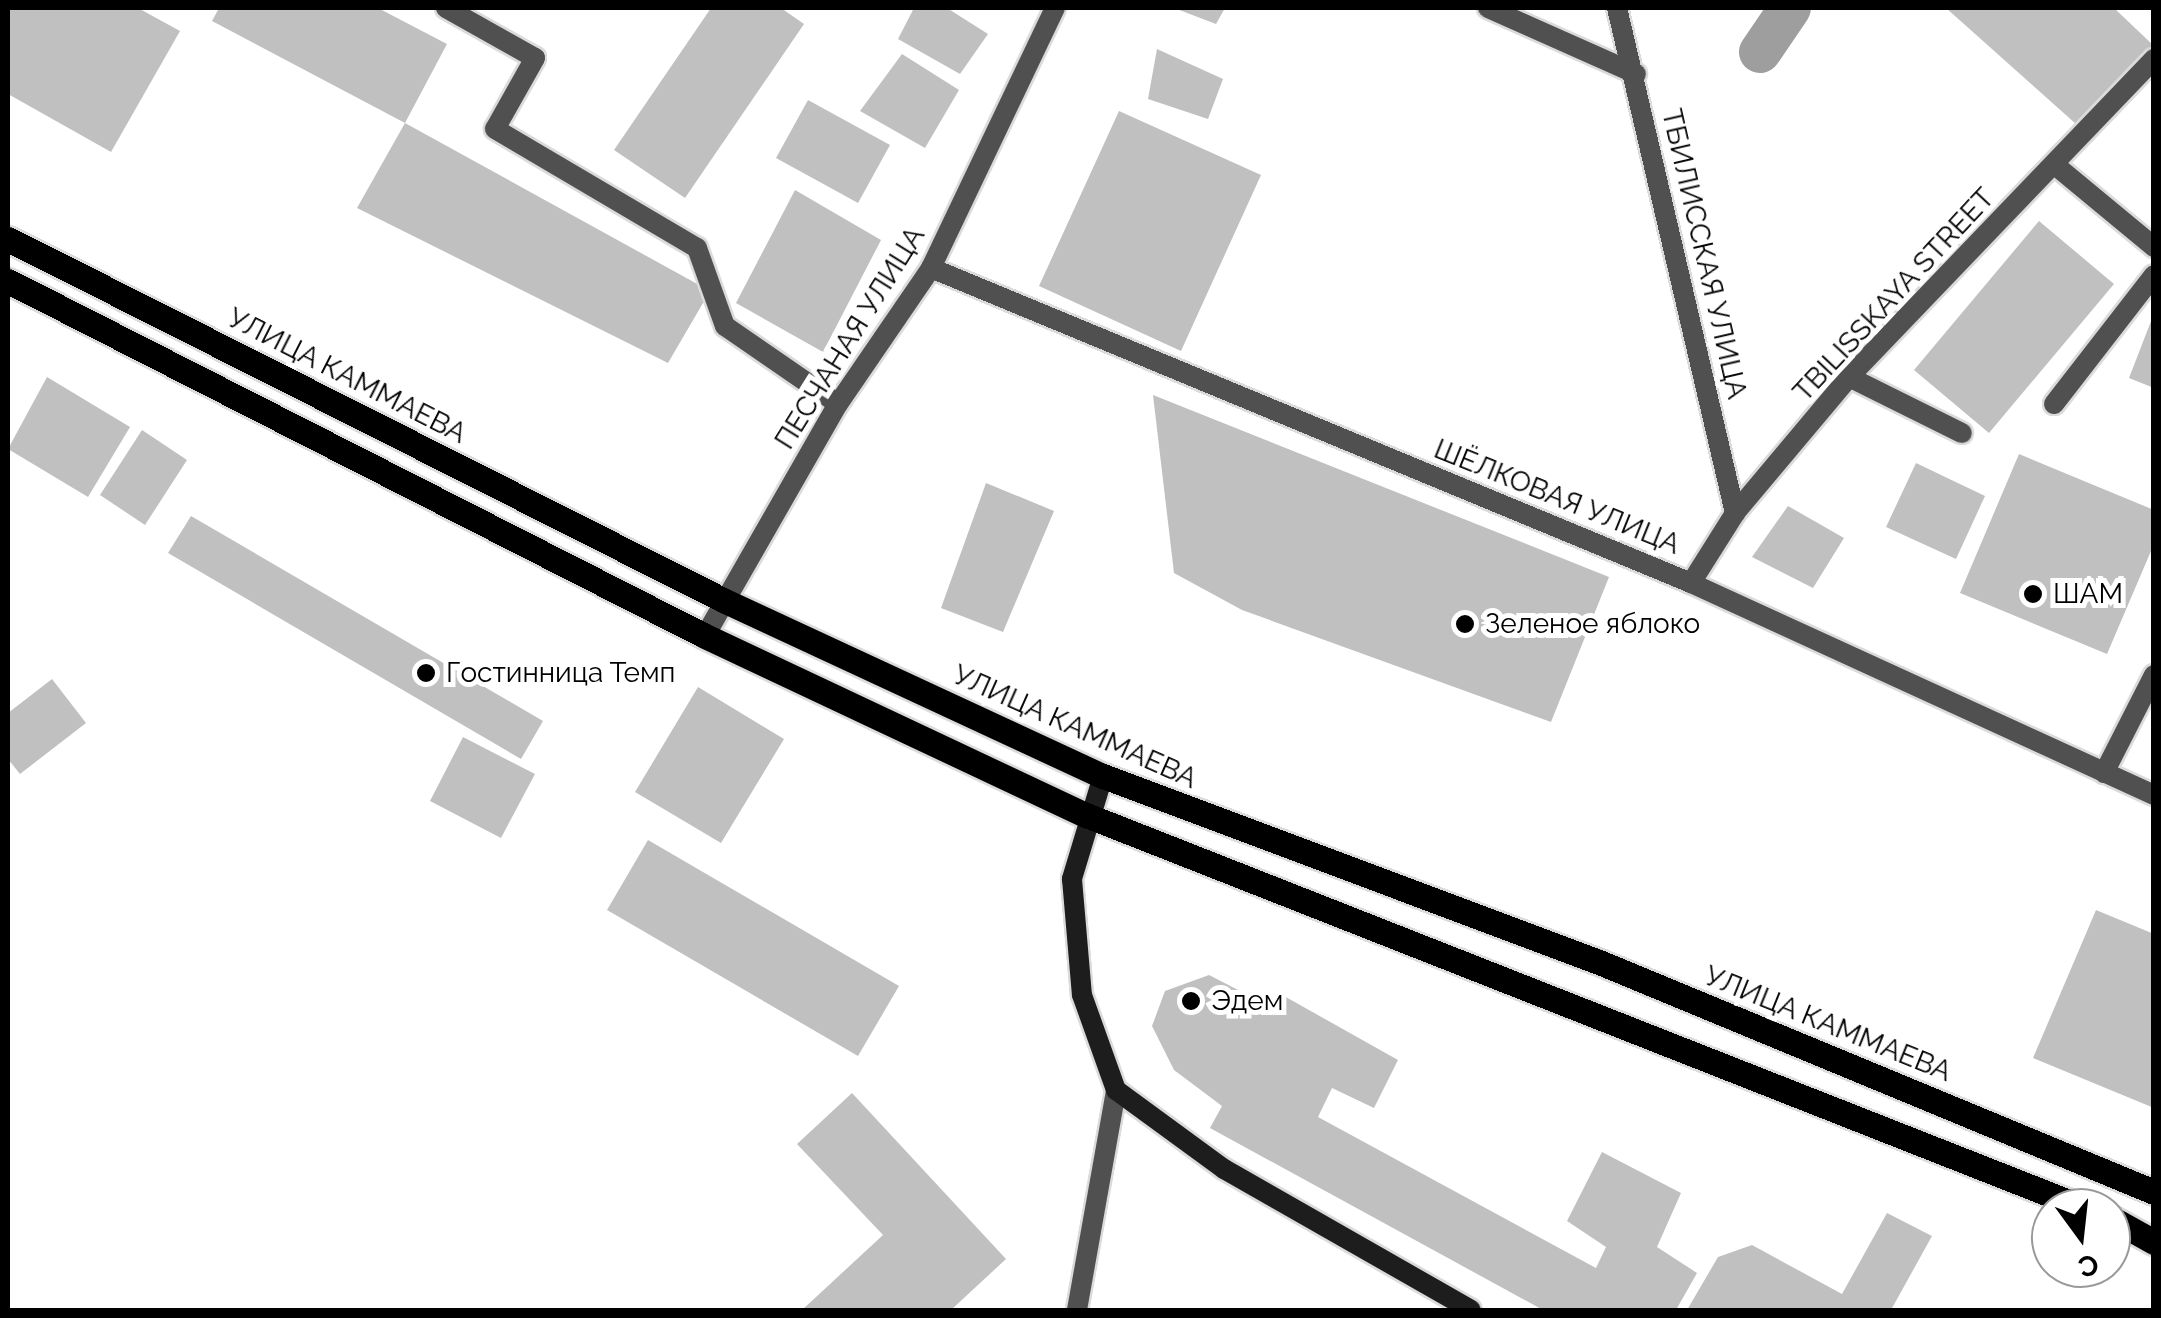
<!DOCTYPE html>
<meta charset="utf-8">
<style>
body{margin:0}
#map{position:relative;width:2161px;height:1318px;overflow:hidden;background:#fff;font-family:Raleway,sans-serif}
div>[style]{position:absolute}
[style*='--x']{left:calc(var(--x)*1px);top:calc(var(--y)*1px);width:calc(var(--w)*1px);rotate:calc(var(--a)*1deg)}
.canal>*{height:42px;margin:-21px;padding:0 21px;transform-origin:21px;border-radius:21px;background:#9e9e9e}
.building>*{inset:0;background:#c0c0c0}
.roads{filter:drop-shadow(2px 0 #dbdbdb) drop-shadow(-2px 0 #dbdbdb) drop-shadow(0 2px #dbdbdb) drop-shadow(0 -2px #dbdbdb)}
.lane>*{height:20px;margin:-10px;padding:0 10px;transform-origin:10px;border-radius:10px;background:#505050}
.street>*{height:20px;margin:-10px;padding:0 10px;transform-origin:10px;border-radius:10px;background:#505050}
.secondary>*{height:20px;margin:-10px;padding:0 10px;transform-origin:10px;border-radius:10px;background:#1d1d1d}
.primary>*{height:25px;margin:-12.5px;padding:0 12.5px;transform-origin:12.5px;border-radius:12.5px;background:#000}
.dots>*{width:28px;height:28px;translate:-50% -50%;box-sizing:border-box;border:5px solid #fff;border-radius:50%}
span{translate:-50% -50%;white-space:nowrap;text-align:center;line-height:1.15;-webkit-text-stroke:10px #fff;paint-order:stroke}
.street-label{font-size:28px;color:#000}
.poi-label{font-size:28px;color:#000}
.left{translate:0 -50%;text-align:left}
.frame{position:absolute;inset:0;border:10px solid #000;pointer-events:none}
.north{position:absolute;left:2031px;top:1188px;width:100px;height:100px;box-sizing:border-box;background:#fff;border:2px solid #999;border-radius:50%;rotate:165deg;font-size:28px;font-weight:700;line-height:40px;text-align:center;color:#000}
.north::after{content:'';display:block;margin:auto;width:35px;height:45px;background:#000;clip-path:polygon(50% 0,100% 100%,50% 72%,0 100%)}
</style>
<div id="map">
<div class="canal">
<i style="--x:1760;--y:52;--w:53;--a:-55.7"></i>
</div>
<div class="building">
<i style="clip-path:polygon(8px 8px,138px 8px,180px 31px,111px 152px,8px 94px)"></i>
<i style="clip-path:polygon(219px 8px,378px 8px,447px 44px,405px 123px,710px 291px,668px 363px,357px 208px,405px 123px,212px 21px)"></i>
<i style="clip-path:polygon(711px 8px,781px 8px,804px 24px,685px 198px,614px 150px)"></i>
<i style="clip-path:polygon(914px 8px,947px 8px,988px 34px,960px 74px,898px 39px)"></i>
<i style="clip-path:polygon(1174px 8px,1225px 8px,1216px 24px)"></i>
<i style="clip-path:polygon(1946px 8px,2114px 8px,2154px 46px,2076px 124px)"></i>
<i style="clip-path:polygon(1157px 49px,1223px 79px,1208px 119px,1148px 99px)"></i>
<i style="clip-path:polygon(902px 54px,959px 90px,925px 148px,860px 111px)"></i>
<i style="clip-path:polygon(808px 100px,890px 145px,858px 203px,776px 158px)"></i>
<i style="clip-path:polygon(1119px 111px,1261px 175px,1181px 351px,1039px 286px)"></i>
<i style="clip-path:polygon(795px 190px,881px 240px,823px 352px,736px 303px)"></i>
<i style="clip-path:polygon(2039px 221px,2114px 284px,1989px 433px,1914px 370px)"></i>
<i style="clip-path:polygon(2153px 316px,2154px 316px,2154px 388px,2129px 378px)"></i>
<i style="clip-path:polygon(47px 377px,130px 427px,88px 497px,8px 449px)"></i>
<i style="clip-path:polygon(1153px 395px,1609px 577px,1551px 722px,1242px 610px,1174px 573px)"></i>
<i style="clip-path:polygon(142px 430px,187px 460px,145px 525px,100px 495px)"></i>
<i style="clip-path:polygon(2019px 454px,2154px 510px,2154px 544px,2107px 654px,1960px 593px)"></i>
<i style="clip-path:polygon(1916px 463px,1985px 496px,1956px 559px,1886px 527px)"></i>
<i style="clip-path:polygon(986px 483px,1054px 511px,1003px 632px,941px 608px)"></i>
<i style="clip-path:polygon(1788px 506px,1844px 538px,1813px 588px,1752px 557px)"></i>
<i style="clip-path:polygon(191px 516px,543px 721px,521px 759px,168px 553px)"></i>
<i style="clip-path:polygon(52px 679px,86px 723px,20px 774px,8px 759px,8px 713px)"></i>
<i style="clip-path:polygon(698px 687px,784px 739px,721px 843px,635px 792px)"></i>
<i style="clip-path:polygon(463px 737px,535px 774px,501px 838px,430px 801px)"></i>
<i style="clip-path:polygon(648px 840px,899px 986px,858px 1056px,607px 910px)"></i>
<i style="clip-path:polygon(2096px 910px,2154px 934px,2154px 1108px,2033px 1058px)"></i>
<i style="clip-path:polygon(1209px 975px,1273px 1008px,1284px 996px,1398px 1060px,1374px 1108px,1332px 1088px,1318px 1117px,1596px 1268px,1606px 1247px,1567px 1221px,1602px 1152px,1681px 1193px,1657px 1247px,1697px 1273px,1676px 1310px,1543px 1310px,1210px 1128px,1222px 1106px,1174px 1070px,1152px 1026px,1165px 991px)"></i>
<i style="clip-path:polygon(852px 1093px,1006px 1259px,951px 1310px,802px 1310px,883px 1235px,797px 1144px)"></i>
<i style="clip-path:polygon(1887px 1213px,1932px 1236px,1891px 1310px,1687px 1310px,1718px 1257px,1752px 1245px,1842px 1294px)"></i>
</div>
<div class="roads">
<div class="lane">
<i style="--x:446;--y:8;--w:102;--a:29.3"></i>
<i style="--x:535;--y:58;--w:81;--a:119.4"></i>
<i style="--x:495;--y:129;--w:234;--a:30.5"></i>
<i style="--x:697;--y:248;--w:83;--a:70.3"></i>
<i style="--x:725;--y:326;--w:137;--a:34.6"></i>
<i style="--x:2054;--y:404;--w:163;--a:-52.2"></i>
<i style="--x:1077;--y:1310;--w:223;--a:-79.9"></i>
</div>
<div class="street">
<i style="--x:1488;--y:8;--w:162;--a:24"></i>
<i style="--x:1617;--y:8;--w:519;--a:76.85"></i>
<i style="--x:2055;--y:165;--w:129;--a:39.6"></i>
<i style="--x:931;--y:268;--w:823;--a:22.51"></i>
<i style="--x:1691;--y:583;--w:509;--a:24.6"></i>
<i style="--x:1849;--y:377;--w:126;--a:26.4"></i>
<i style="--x:1691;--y:583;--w:83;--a:-57.8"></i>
<i style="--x:1735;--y:513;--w:177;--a:-50"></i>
<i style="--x:1849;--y:377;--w:441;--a:-46.2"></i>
<i style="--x:705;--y:636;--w:267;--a:-60.2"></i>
<i style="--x:838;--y:404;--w:165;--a:-55.6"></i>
<i style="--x:931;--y:268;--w:288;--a:-64.5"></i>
<i style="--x:2104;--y:773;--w:110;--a:-63"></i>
</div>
<div class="secondary">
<i style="--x:1103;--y:776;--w:108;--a:106.8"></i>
<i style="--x:1072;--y:879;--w:116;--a:85.1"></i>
<i style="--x:1082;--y:995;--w:101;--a:70.3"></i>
<i style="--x:1116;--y:1090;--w:134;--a:36.2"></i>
<i style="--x:1224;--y:1169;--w:284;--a:29.7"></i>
</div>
<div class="primary">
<i style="--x:8;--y:239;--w:801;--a:26.79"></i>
<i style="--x:723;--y:600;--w:419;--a:24.9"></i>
<i style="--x:1103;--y:776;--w:530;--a:20.56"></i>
<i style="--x:1599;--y:962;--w:601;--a:22.51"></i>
<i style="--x:8;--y:281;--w:782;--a:26.99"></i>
<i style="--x:705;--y:636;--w:421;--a:25.2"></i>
<i style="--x:1086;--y:815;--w:1073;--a:21.49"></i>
<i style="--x:2111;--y:1218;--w:49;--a:29.2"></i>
</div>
</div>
<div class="dots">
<i style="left:2033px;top:594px;background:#000"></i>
<i style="left:1465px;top:624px;background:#000"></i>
<i style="left:426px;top:673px;background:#000"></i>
<i style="left:1191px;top:1001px;background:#000"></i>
</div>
<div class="street-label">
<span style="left:1704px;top:254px;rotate:77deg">ТБИЛИССКАЯ УЛИЦА</span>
<span style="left:1894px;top:295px;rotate:-47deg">TBILISSKAYA STREET</span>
<span style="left:850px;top:338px;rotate:-58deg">ПЕСЧАНАЯ УЛИЦА</span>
<span style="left:347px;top:376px;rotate:27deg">УЛИЦА КАММАЕВА</span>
<span style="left:1557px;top:497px;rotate:22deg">ШЁЛКОВАЯ УЛИЦА</span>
<span style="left:1075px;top:727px;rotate:24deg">УЛИЦА КАММАЕВА</span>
<span style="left:1828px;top:1024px;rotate:22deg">УЛИЦА КАММАЕВА</span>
</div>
<div class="poi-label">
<span class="left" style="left:2053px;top:594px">ШАМ</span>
<span class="left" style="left:1485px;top:624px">Зеленое яблоко</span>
<span class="left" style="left:446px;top:673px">Гостинница Темп</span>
<span class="left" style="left:1211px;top:1001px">Эдем</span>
</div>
<div class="frame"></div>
<div class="north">С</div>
</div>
